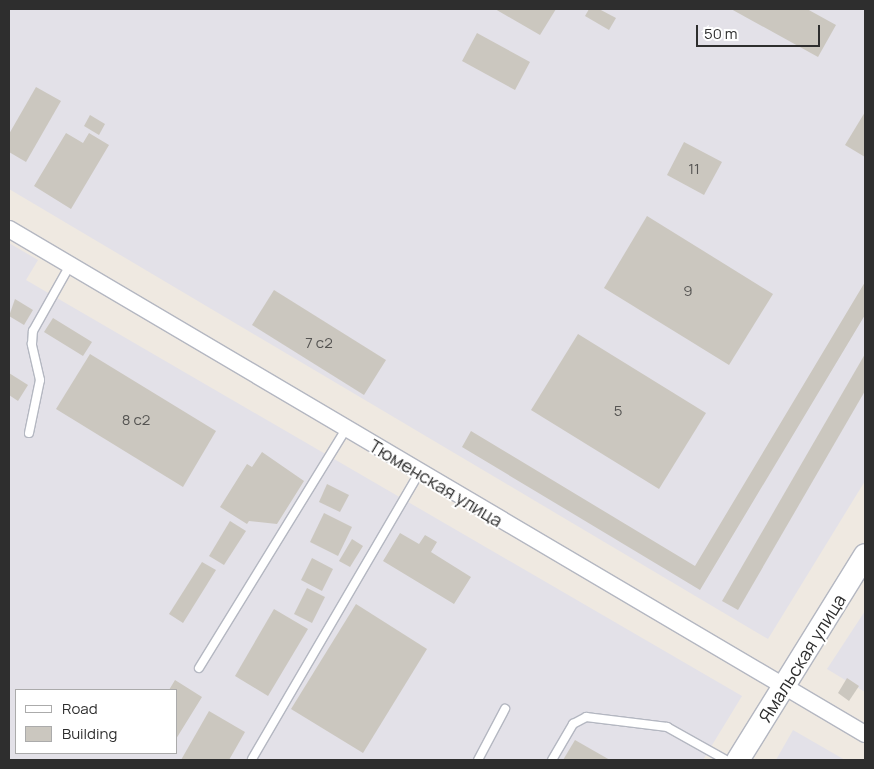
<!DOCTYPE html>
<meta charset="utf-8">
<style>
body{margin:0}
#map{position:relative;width:874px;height:769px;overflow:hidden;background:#efe9e1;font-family:Manrope,sans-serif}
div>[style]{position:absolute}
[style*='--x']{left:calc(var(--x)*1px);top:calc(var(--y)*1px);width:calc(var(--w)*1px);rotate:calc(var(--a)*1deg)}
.industrial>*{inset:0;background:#e3e1e8}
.building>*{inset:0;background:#cbc7bf}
.roads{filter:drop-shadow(1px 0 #b4b7c1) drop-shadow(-1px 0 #b4b7c1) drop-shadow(0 1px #b4b7c1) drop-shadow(0 -1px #b4b7c1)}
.lane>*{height:8px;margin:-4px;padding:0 4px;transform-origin:4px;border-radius:4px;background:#fff}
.street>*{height:16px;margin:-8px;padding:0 8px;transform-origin:8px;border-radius:8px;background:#fff}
.secondary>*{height:22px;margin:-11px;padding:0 11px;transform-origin:11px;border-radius:11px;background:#fff}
span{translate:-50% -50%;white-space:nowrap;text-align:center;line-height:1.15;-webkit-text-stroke:4px #fff;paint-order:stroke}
.number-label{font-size:15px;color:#555452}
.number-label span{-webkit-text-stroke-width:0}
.street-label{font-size:18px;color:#2e2e2e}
.frame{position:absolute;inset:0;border:10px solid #2e2e2e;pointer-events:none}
.legend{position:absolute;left:15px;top:689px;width:162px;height:65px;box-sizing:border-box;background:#fff;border:1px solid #ababab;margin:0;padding:6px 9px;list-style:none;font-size:15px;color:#2e2e2e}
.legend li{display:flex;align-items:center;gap:10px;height:25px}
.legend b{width:25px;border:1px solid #ababab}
.scale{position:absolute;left:696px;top:25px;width:124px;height:22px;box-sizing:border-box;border:2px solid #2e2e2e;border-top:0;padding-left:6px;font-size:15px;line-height:18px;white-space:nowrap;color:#2e2e2e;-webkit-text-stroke:4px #fff;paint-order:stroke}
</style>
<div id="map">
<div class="industrial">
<i style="clip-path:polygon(9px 9px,865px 9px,865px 481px,768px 639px,9px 189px)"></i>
<i style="clip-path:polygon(evenodd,9px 243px,38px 260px,26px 280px,742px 696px,703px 760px,9px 760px,9px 243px,16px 690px,176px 690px,176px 753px,16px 753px,16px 690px)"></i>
<i style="clip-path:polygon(865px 611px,865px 692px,827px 669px)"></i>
<i style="clip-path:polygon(793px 730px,845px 760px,776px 760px)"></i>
</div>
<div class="building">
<i style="clip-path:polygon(495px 9px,556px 9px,540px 35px)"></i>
<i style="clip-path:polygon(589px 9px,599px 9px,616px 18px,609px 30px,585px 16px)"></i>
<i style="clip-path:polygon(731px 9px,807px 9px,836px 25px,818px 57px)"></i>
<i style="clip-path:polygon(477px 33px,530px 62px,515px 90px,462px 61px)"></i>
<i style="clip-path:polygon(36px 87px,61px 101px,26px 162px,9px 152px,9px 134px)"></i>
<i style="clip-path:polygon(865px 112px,865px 157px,845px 145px)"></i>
<i style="clip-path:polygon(90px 115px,105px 124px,99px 135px,84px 126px)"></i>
<i style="clip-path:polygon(66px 133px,83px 143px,89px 133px,109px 145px,71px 209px,34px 186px)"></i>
<i style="clip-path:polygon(684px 142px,722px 162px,704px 195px,667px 175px)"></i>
<i style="clip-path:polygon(647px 216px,773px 294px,729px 365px,604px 288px)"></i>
<i style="clip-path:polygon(865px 282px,865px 315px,700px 590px,462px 447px,471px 431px,695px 566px)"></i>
<i style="clip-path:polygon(274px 290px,386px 360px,364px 395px,252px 325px)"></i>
<i style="clip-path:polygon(15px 299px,33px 310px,24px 325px,9px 316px)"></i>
<i style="clip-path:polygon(53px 318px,92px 342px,83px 356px,44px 332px)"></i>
<i style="clip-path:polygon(578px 334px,706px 413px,659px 489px,531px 410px)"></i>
<i style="clip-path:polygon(90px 354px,216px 431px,183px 487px,56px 409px)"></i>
<i style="clip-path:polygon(865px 354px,865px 391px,738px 610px,722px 601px)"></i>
<i style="clip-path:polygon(9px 373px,28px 385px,18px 401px,9px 395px)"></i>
<i style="clip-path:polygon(262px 452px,304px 481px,277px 524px,249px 521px,247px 524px,220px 507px,247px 464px,252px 467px)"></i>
<i style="clip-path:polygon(327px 484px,349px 495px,340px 512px,319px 502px)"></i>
<i style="clip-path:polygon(324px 513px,352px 527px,338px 556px,310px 542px)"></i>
<i style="clip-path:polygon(230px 521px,246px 531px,224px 565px,209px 556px)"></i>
<i style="clip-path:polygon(400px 533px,419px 544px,425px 535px,437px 542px,431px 552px,471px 577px,454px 604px,383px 561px)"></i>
<i style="clip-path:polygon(352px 539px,363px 546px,350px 567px,339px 561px)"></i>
<i style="clip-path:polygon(312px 558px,333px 569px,322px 591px,301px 580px)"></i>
<i style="clip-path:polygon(202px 562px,216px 570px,183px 623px,169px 614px)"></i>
<i style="clip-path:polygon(307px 588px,325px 597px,312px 623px,294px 614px)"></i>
<i style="clip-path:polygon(356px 604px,427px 649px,363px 753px,291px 709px)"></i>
<i style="clip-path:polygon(274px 609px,308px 629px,268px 696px,235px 676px)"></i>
<i style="clip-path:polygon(847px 678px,859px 686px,849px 701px,838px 693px)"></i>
<i style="clip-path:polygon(175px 680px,202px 697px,176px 739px,176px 690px,169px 690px)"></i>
<i style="clip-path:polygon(209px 711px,245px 732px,229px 760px,181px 760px)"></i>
<i style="clip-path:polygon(575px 740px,610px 760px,563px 760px)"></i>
</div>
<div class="roads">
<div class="lane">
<i style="--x:29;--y:433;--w:54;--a:-78.3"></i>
<i style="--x:40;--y:380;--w:37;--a:-103"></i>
<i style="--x:32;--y:344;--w:13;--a:-86"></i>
<i style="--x:33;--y:331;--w:76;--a:-60.7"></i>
<i style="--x:199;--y:668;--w:281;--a:-58.4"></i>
<i style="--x:252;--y:759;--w:331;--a:-59.7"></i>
<i style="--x:478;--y:760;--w:58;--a:-62.1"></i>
<i style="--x:552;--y:760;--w:42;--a:-59.7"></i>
<i style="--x:573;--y:724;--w:15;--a:-28"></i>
<i style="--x:586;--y:717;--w:82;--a:7"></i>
<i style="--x:667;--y:727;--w:68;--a:29.2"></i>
</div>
<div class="street">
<i style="--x:9;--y:229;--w:994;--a:30.54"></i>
</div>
<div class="secondary">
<i style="--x:738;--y:760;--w:241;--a:-58.2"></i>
</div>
</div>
<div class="number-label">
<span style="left:694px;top:169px">11</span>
<span style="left:688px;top:291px">9</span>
<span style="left:319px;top:343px">7 с2</span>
<span style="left:618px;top:411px">5</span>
<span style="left:136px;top:420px">8 с2</span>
</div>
<div class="street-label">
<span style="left:436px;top:483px;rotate:31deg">Тюменская улица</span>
<span style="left:802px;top:658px;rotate:-58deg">Ямальская улица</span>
</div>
<div class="frame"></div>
<ul class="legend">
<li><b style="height:6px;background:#fff"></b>Road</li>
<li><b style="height:14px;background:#cbc7bf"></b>Building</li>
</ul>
<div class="scale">50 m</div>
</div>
